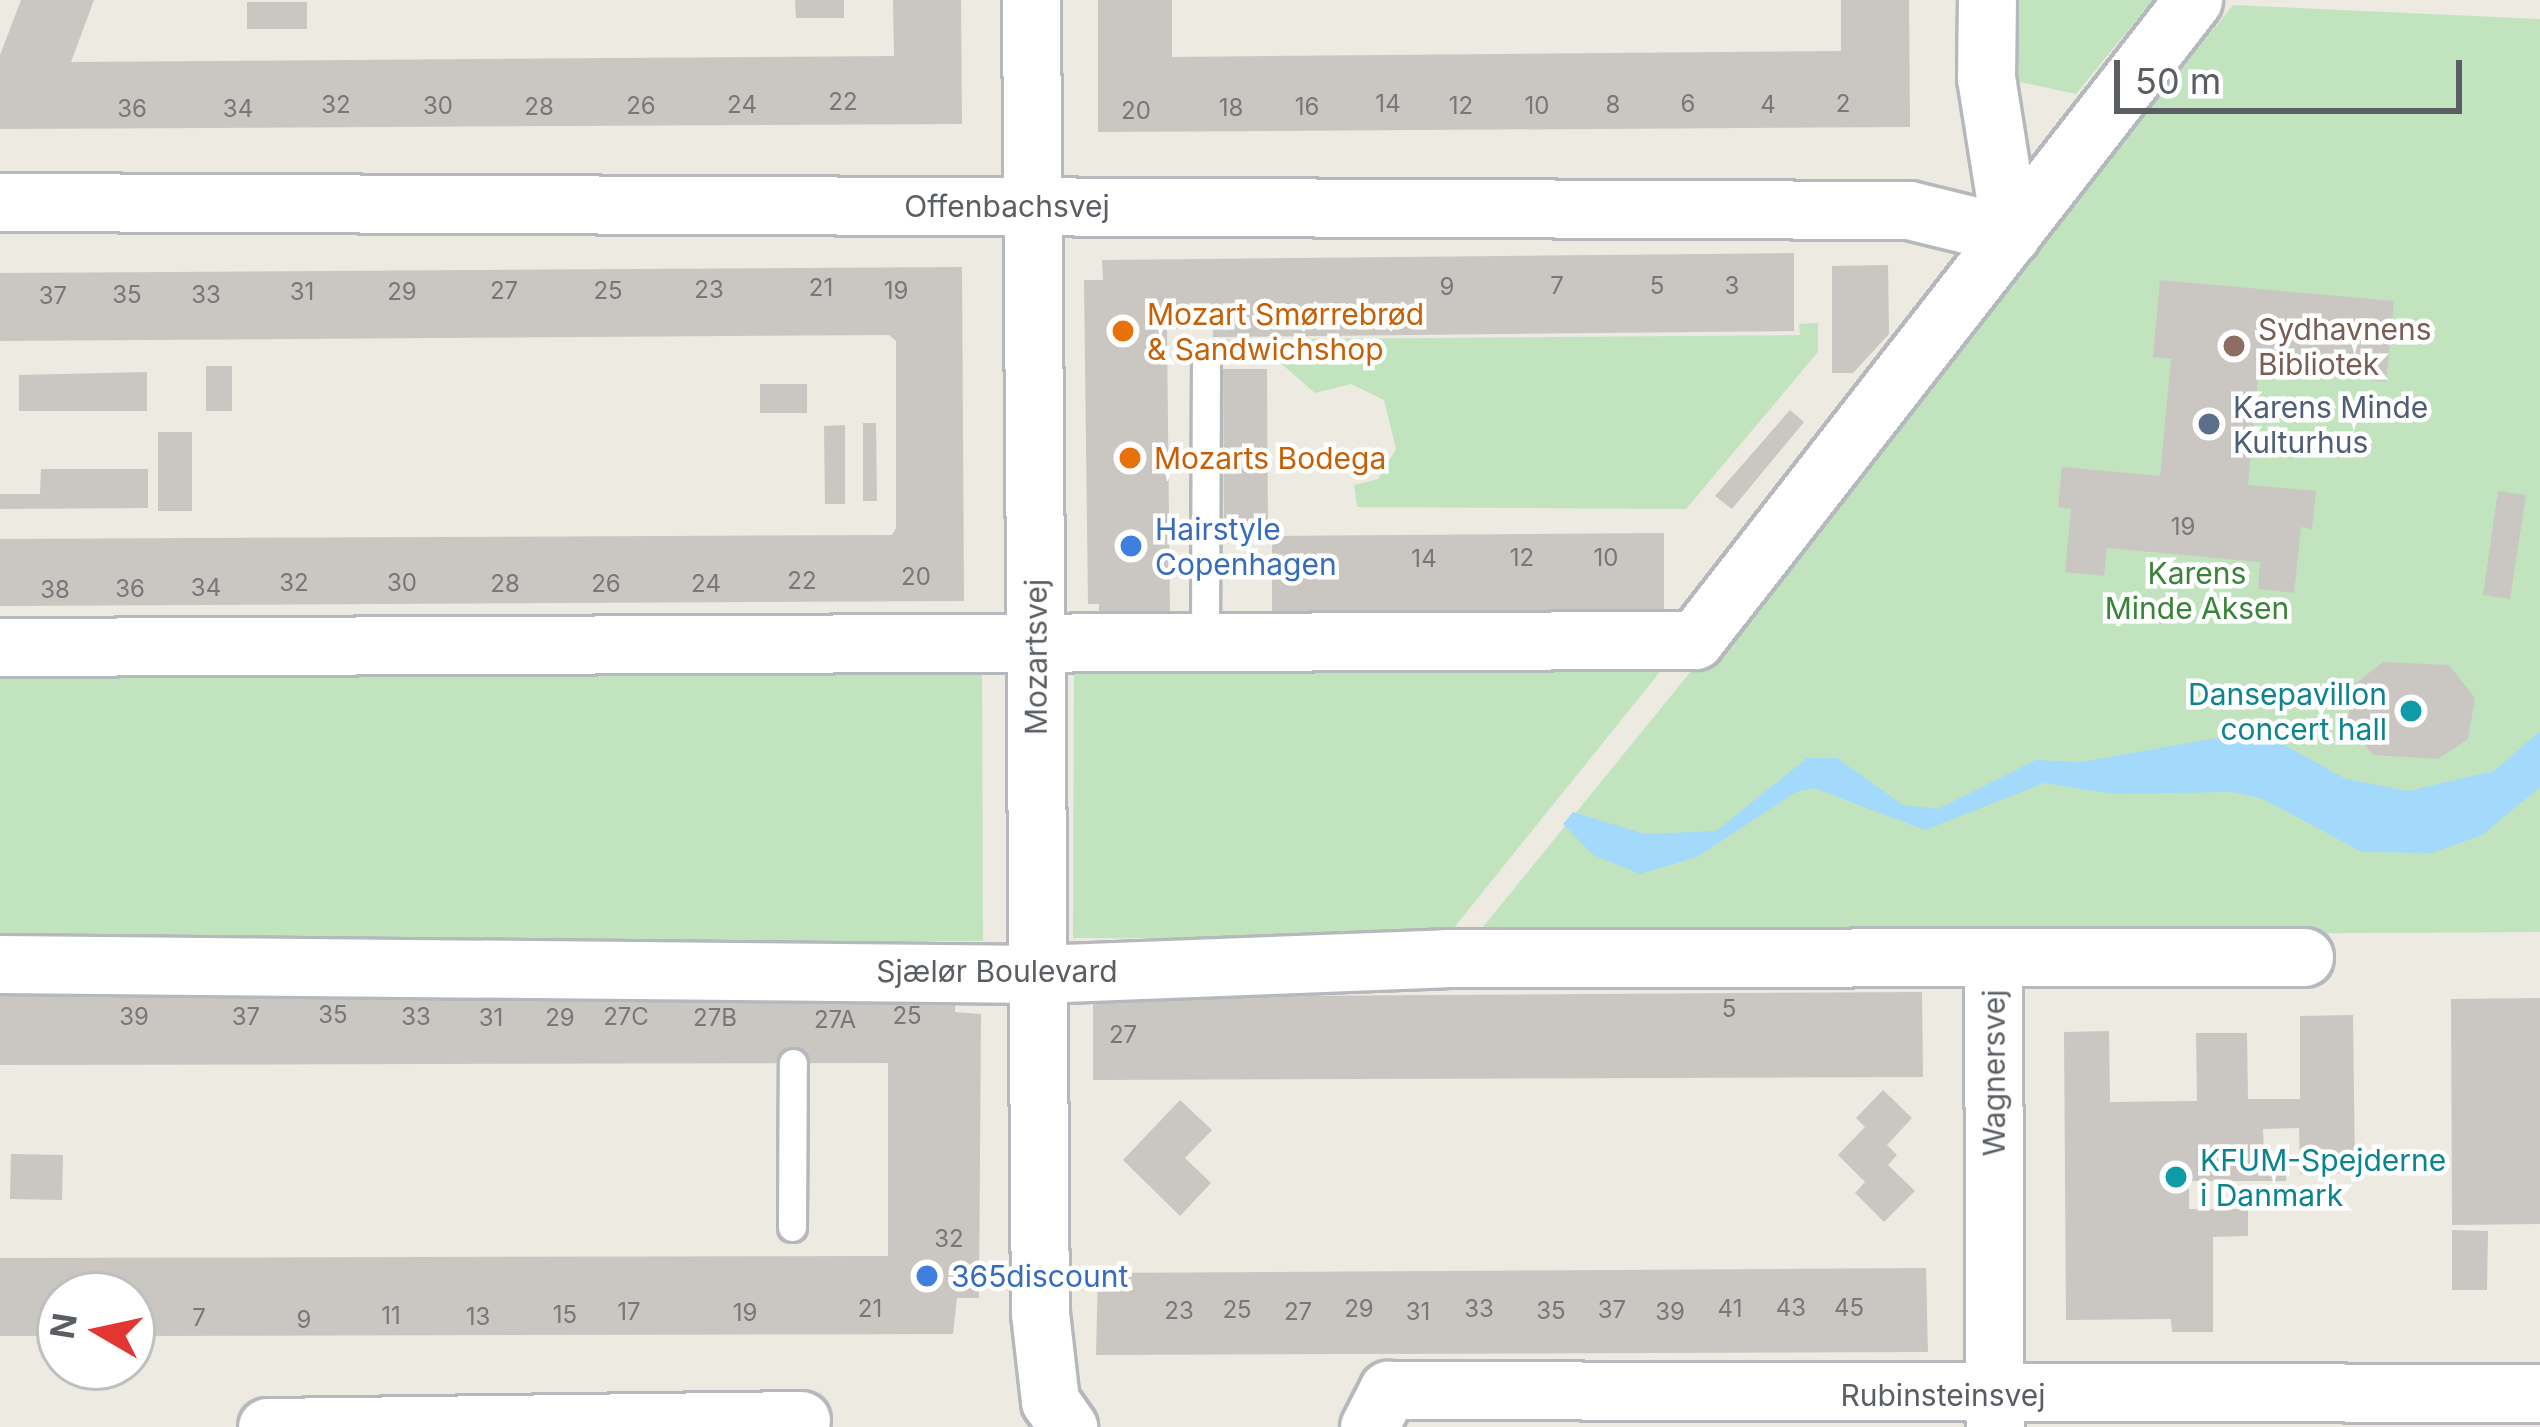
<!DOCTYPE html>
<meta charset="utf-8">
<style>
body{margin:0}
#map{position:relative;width:2540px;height:1427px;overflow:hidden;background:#edeae2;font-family:Inter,sans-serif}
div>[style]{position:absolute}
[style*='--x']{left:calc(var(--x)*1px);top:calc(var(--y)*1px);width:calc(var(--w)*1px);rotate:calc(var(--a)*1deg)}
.green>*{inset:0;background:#c1e4bf}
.water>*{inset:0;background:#a3dafc}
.building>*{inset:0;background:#cac6c1}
.roads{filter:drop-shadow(3px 0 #b5b8bc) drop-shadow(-3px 0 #b5b8bc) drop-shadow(0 3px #b5b8bc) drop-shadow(0 -3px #b5b8bc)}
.service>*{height:27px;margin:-13.5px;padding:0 13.5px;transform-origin:13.5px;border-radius:13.5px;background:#fff}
.minor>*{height:57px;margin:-28.5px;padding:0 28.5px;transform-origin:28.5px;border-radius:28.5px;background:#fff}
.dots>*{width:33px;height:33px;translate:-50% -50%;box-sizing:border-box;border:6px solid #fff;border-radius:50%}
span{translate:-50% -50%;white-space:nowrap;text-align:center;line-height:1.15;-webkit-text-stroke:9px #fff;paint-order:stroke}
.number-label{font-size:24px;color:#76787a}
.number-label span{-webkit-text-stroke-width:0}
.street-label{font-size:30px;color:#5a5e62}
.food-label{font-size:30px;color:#c56008}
.left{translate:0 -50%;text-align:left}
.education-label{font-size:30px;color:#785e54}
.service-label{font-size:30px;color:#4e5e75}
.shop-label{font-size:30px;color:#366cbe}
.park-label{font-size:30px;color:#398438}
.culture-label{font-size:30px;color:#0d838f}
.right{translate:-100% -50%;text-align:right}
.north{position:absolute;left:36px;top:1271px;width:120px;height:120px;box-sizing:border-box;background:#fff;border:3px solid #bdbfc0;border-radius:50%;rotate:279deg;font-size:33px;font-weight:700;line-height:48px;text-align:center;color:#5a5e62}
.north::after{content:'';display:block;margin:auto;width:42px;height:54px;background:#e33632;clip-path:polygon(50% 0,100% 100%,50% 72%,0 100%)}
.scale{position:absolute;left:2114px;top:60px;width:348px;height:54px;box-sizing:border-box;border:6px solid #5a5e62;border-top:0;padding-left:15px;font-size:36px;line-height:42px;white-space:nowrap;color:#5a5e62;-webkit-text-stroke:9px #fff;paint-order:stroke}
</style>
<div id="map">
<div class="green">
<i style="clip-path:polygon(2004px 0,2153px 0,2076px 94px,2006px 79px)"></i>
<i style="clip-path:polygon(2233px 5px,2540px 19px,2540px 932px,1474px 938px)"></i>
<i style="clip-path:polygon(1818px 323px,1818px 352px,1686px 509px,1357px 507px,1354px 485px,1378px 479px,1396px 449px,1384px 400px,1351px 384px,1315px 393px,1276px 359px,1193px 357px,1192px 340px,1800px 335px,1799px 324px)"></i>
<i style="clip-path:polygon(1074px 657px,1672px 657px,1445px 939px,1073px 938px)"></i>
<i style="clip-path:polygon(982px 658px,983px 941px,0 944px,0 665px)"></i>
</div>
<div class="water">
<i style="clip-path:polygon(2540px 731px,2540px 787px,2482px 835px,2432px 853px,2362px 852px,2263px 799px,2232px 792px,2113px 794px,2044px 783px,1925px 830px,1814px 788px,1796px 792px,1697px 857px,1640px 874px,1593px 855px,1563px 824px,1573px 812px,1645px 834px,1716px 831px,1807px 758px,1837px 758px,1903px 805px,1938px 809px,2036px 760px,2081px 762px,2228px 736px,2284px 745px,2346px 779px,2408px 791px,2494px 771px)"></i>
</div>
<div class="building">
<i style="clip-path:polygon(21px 0,94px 0,71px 62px,894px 56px,893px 0,961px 0,962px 124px,0 129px,0 55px)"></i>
<i style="clip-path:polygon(795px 0,844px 0,844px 18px,796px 18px)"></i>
<i style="clip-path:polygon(1098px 0,1172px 0,1172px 57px,1841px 51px,1841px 0,1909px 0,1910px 127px,1098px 132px)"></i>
<i style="clip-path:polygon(247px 2px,307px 2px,307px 29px,247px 29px)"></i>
<i style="clip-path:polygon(1794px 253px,1794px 331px,1213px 337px,1213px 328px,1167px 329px,1170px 615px,1099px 616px,1099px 604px,1088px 604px,1084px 280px,1103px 280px,1102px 260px)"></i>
<i style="clip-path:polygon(1888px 265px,1889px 334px,1853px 373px,1832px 373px,1832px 266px)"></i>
<i style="clip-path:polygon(962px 267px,964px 601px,0 606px,0 539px,892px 535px,896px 528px,896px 341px,889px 335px,0 341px,0 273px)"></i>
<i style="clip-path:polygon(2160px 280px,2394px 301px,2386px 382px,2259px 366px,2248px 485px,2316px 491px,2312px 529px,2301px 527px,2294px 593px,2258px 589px,2260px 562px,2107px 548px,2104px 576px,2065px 572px,2071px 509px,2058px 507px,2062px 467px,2160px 476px,2171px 359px,2153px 357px)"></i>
<i style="clip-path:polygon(206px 366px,232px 366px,232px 411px,206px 411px)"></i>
<i style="clip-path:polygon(1223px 369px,1267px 369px,1268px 540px,1224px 541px)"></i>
<i style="clip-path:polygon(147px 372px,147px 411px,19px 411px,19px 375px)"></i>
<i style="clip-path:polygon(760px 384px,807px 384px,807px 413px,760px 413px)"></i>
<i style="clip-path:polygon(1790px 410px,1804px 422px,1732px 509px,1715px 496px)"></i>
<i style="clip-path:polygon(863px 423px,876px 423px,877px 501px,863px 501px)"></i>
<i style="clip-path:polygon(845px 425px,845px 504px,825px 504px,824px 426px)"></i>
<i style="clip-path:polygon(158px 432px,192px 432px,192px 511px,158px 511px)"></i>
<i style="clip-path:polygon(41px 469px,148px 469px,148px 508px,0 509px,0 494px,40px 494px)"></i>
<i style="clip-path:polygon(2498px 491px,2526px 495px,2510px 599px,2483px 595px)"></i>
<i style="clip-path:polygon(1664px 533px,1664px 614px,1272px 616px,1272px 536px)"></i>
<i style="clip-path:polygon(2383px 662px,2449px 665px,2475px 698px,2468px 739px,2438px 759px,2373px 755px,2348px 725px,2351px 687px)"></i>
<i style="clip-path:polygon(0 984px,956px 985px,955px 1012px,981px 1014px,979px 1298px,957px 1298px,953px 1334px,132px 1336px,132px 1295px,60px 1295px,60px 1336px,0 1336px,0 1258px,888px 1256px,888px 1063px,0 1065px)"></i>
<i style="clip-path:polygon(1922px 992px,1923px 1077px,1093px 1080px,1093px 997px)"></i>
<i style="clip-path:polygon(2540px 998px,2540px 1224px,2452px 1225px,2451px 999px)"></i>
<i style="clip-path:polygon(2353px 1015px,2355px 1173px,2300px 1174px,2299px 1128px,2263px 1129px,2264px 1156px,2286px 1156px,2286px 1181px,2189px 1181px,2189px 1209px,2248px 1209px,2248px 1236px,2213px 1237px,2213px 1332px,2172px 1332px,2171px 1319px,2066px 1320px,2064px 1032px,2109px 1031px,2110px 1102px,2197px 1101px,2196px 1033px,2247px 1033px,2248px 1099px,2300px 1099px,2300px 1016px)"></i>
<i style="clip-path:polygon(1883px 1090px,1912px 1118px,1887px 1145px,1897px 1155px,1888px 1165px,1915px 1191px,1884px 1222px,1855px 1193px,1865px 1182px,1838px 1155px,1865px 1127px,1856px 1118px)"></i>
<i style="clip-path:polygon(1180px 1100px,1212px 1130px,1185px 1158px,1211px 1183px,1180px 1216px,1123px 1160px)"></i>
<i style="clip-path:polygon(11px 1154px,63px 1155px,62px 1200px,10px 1199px)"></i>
<i style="clip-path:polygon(2452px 1230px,2488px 1231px,2487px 1290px,2452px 1290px)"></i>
<i style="clip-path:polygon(1926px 1268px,1928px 1352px,1096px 1355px,1098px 1273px)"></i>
</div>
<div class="roads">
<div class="service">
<i style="--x:1205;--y:641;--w:277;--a:-89.8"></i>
<i style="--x:792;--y:1227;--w:164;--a:-89.7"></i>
</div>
<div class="minor">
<i style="--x:1031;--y:0;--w:1313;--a:89.61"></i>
<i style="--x:1040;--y:1313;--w:89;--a:83.5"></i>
<i style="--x:1050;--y:1401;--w:32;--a:55"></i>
<i style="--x:0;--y:202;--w:1909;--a:0.24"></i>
<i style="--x:1909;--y:210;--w:105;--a:13.8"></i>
<i style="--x:2011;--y:235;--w:159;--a:-99"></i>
<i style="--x:1986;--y:78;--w:78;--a:-89.3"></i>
<i style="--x:0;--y:647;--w:1695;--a:-0.24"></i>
<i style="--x:1695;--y:640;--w:811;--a:-52.11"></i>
<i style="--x:1993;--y:959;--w:468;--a:89.8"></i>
<i style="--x:0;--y:964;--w:1038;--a:0.55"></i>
<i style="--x:1038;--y:974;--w:408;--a:-2.2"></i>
<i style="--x:1446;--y:958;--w:858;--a:-0.07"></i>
<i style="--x:267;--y:1427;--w:534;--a:-0.75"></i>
<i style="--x:1369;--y:1427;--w:42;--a:-62.8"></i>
<i style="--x:1388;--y:1390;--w:1152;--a:0.15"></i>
</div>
</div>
<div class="dots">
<i style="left:1123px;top:331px;background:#e8710a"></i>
<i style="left:2234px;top:346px;background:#8d6e63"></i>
<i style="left:2209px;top:424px;background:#5c6f8a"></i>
<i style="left:1130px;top:458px;background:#e8710a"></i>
<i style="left:1131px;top:546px;background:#3f7fe0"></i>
<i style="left:2411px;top:711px;background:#0f9aa8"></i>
<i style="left:2176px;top:1177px;background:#0f9aa8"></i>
<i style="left:927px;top:1276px;background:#3f7fe0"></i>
</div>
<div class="number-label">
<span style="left:843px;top:102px">22</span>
<span style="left:1388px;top:104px">14</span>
<span style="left:1688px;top:104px">6</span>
<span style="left:1843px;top:104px">2</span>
<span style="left:336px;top:105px">32</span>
<span style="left:742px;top:105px">24</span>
<span style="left:1613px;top:105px">8</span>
<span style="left:1768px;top:105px">4</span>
<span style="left:438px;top:106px">30</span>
<span style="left:641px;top:106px">26</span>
<span style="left:1461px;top:106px">12</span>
<span style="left:1537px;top:106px">10</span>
<span style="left:539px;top:107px">28</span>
<span style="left:1307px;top:107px">16</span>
<span style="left:1231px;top:108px">18</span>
<span style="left:132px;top:109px">36</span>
<span style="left:238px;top:109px">34</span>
<span style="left:1136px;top:111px">20</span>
<span style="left:1557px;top:286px">7</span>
<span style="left:1657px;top:286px">5</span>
<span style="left:1732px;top:286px">3</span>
<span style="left:1447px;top:287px">9</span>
<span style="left:821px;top:288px">21</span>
<span style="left:709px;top:290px">23</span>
<span style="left:504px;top:291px">27</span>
<span style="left:608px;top:291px">25</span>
<span style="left:896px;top:291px">19</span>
<span style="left:302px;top:292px">31</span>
<span style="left:402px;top:292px">29</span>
<span style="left:127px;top:295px">35</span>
<span style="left:206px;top:295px">33</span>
<span style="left:53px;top:296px">37</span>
<span style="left:2183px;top:527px">19</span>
<span style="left:1522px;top:558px">12</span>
<span style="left:1606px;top:558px">10</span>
<span style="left:1424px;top:559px">14</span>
<span style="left:916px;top:577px">20</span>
<span style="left:802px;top:581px">22</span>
<span style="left:294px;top:583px">32</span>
<span style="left:402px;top:583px">30</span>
<span style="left:505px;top:584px">28</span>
<span style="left:606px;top:584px">26</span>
<span style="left:706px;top:584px">24</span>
<span style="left:206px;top:588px">34</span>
<span style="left:130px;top:589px">36</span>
<span style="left:55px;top:590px">38</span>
<span style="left:1729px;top:1009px">5</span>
<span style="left:333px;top:1015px">35</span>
<span style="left:907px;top:1016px">25</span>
<span style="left:134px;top:1017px">39</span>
<span style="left:246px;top:1017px">37</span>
<span style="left:416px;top:1017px">33</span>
<span style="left:626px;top:1017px">27C</span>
<span style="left:491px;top:1018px">31</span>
<span style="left:560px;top:1018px">29</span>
<span style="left:715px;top:1018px">27B</span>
<span style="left:835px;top:1020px">27A</span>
<span style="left:1123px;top:1035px">27</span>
<span style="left:949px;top:1239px">32</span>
<span style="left:1791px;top:1308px">43</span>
<span style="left:1849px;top:1308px">45</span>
<span style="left:870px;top:1309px">21</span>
<span style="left:1359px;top:1309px">29</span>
<span style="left:1479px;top:1309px">33</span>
<span style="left:1730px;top:1309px">41</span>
<span style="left:1237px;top:1310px">25</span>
<span style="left:1612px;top:1310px">37</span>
<span style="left:1179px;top:1311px">23</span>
<span style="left:1551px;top:1311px">35</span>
<span style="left:629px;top:1312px">17</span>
<span style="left:1298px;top:1312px">27</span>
<span style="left:1418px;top:1312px">31</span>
<span style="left:1670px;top:1312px">39</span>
<span style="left:745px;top:1313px">19</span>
<span style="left:565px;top:1315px">15</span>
<span style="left:391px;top:1316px">11</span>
<span style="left:478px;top:1317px">13</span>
<span style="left:199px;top:1318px">7</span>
<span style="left:304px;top:1320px">9</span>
</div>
<div class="street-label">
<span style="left:1007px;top:206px">Offenbachsvej</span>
<span style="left:1036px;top:657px;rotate:-90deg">Mozartsvej</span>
<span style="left:997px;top:971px">Sjælør Boulevard</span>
<span style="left:1994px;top:1073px;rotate:-90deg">Wagnersvej</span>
<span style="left:1943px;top:1395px">Rubinsteinsvej</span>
</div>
<div class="food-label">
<span class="left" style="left:1147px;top:331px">Mozart Smørrebrød<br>&amp; Sandwichshop</span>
<span class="left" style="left:1154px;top:458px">Mozarts Bodega</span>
</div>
<div class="education-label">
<span class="left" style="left:2258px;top:346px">Sydhavnens<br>Bibliotek</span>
</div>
<div class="service-label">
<span class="left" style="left:2233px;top:424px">Karens Minde<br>Kulturhus</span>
</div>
<div class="shop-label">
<span class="left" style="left:1155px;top:546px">Hairstyle<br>Copenhagen</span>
<span class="left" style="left:951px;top:1276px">365discount</span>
</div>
<div class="park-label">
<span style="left:2197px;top:590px">Karens<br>Minde Aksen</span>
</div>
<div class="culture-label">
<span class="right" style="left:2387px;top:711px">Dansepavillon<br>concert hall</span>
<span class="left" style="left:2200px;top:1177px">KFUM-Spejderne<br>i Danmark</span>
</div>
<div class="north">N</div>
<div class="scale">50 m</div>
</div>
